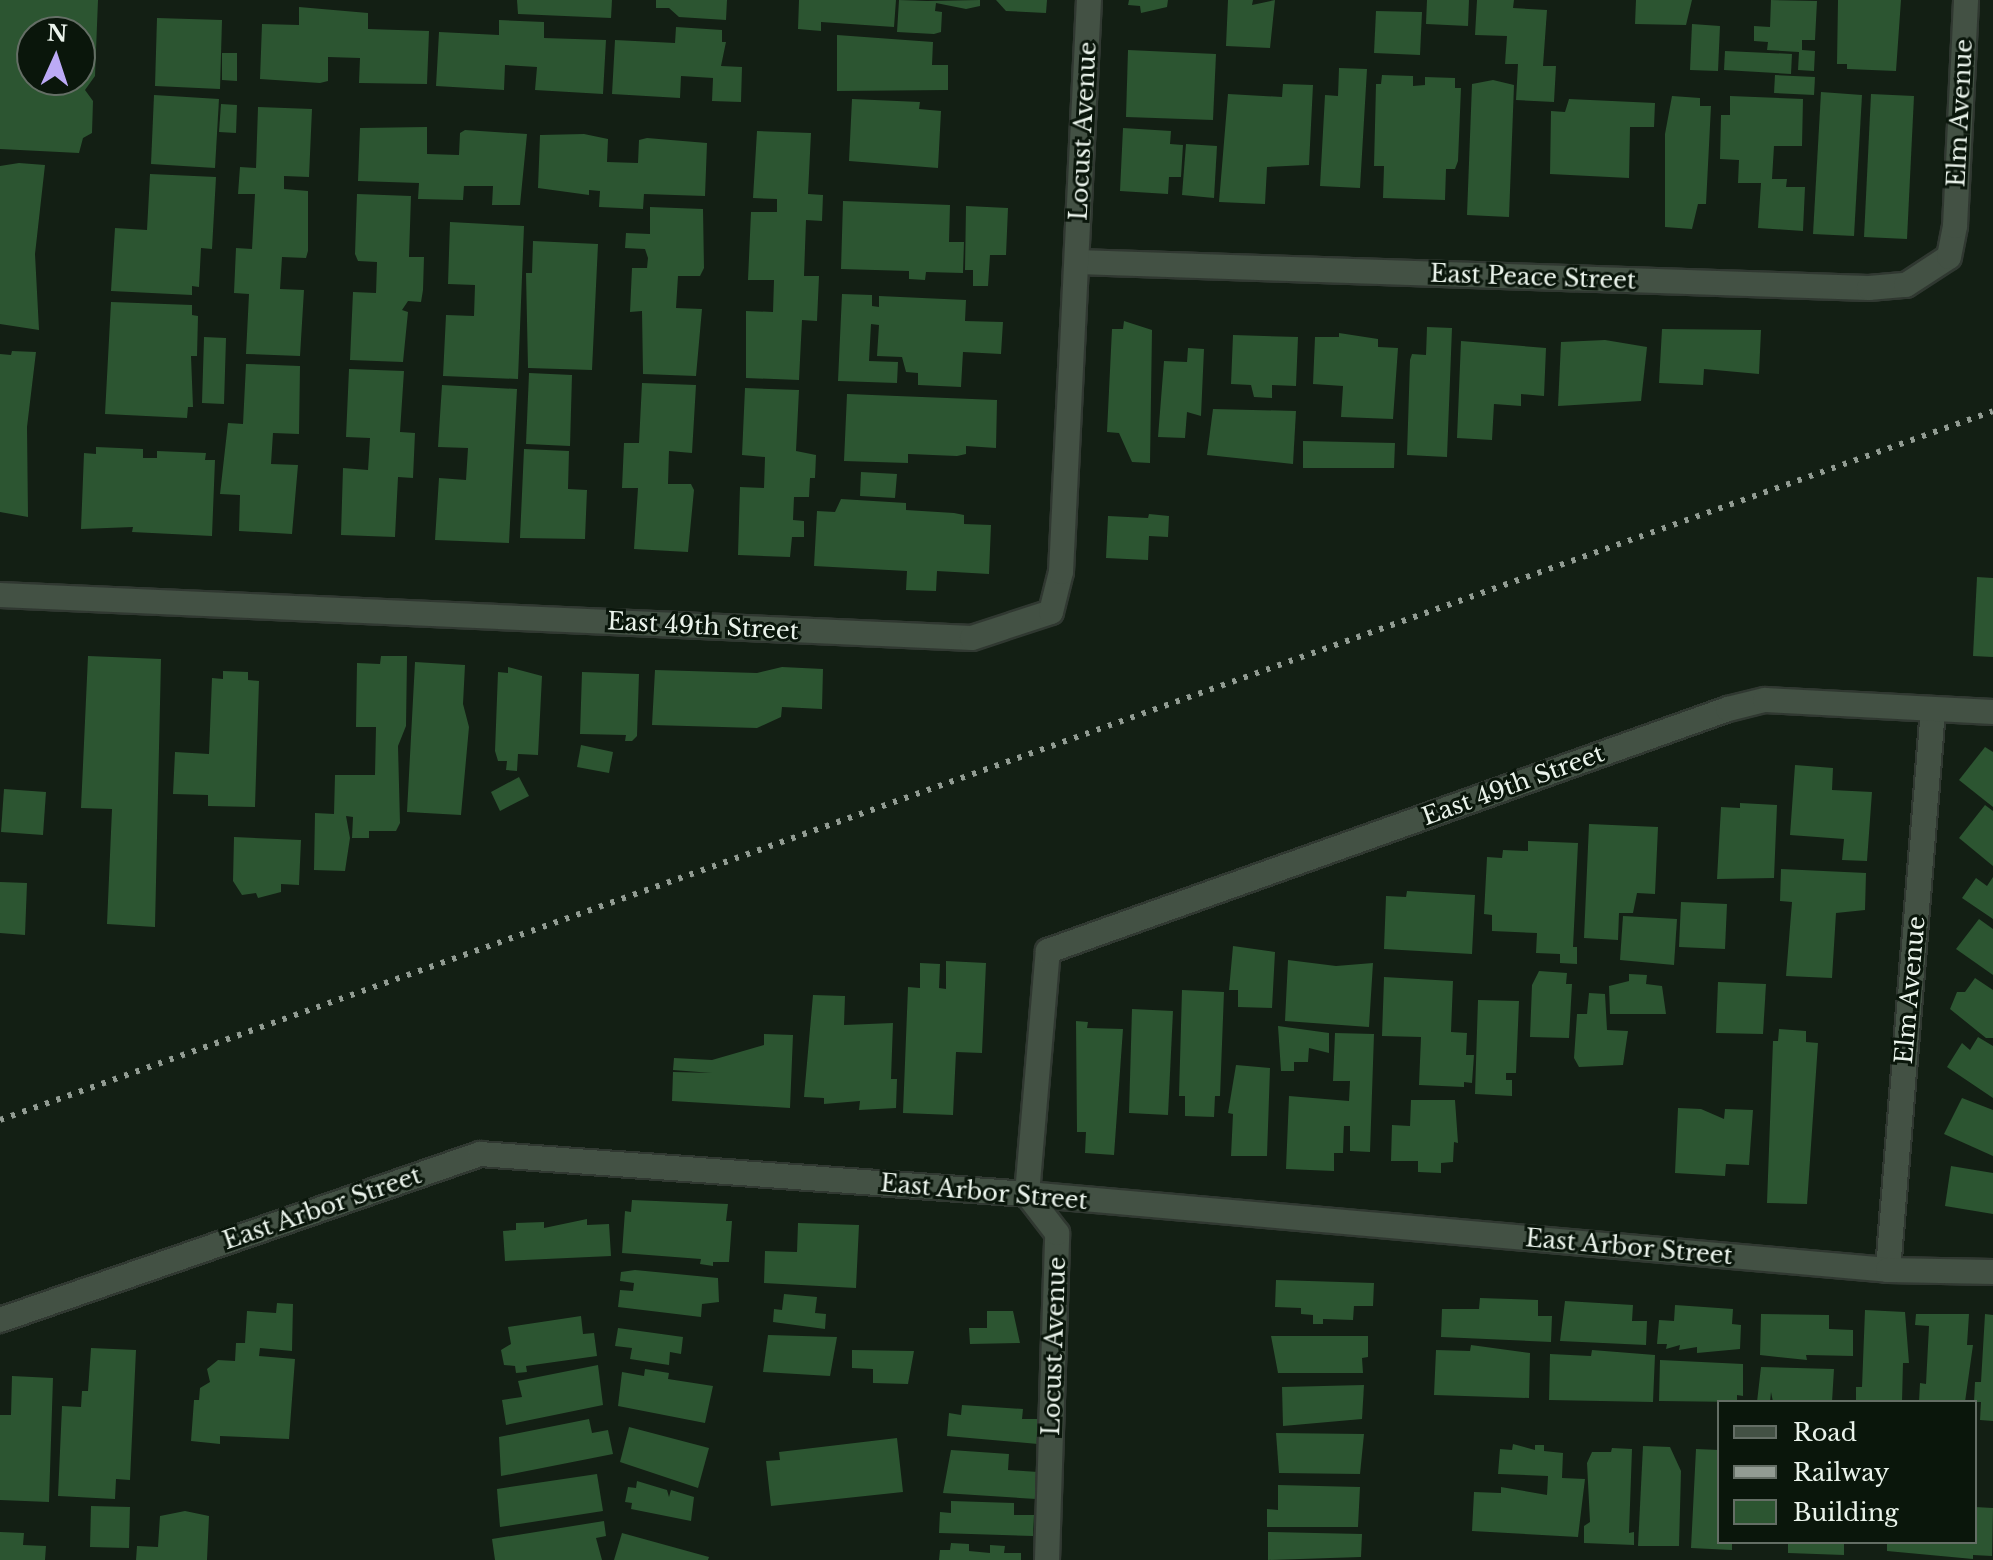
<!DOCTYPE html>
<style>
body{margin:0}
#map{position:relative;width:1993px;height:1560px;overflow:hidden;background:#131f14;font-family:"Libre Baskerville",serif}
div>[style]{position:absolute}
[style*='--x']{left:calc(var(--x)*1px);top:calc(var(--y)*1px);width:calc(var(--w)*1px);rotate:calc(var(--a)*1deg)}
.building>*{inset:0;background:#2c5531}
.roads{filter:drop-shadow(2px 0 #303831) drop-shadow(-2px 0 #303831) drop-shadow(0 2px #303831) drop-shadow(0 -2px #303831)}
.street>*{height:24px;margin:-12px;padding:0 12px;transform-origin:12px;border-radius:12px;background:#435144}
.rail>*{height:6px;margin-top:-3px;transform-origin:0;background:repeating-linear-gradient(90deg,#929c93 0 4px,transparent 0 12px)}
span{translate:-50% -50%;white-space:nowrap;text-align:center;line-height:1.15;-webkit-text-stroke:6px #0a160b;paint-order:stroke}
.street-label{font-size:24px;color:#eaf3eb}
.legend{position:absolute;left:1717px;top:1400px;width:260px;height:144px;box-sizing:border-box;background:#0a160b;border:2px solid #646e65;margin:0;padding:10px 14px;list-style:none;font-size:24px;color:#eaf3eb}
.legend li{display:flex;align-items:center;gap:16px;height:40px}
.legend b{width:40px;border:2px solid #646e65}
.north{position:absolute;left:16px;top:16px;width:80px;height:80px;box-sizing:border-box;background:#0a160b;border:2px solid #646e65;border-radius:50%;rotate:3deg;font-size:22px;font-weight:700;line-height:32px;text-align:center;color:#eaf3eb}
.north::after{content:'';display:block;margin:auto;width:28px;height:36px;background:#bcaaf6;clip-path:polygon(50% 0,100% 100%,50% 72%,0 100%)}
</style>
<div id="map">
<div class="building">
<i style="clip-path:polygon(evenodd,0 0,98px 0,95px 76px,85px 90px,93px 101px,92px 133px,83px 138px,79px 153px,0 149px,0 0,32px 32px,80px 32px,80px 80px,32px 80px,32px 32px)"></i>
<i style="clip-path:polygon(517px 0,612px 0,611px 18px,518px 14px)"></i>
<i style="clip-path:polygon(656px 0,727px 0,726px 20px,679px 17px,669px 8px,656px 8px)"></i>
<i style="clip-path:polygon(799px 0,896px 0,894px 27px,821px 22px,821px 31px,798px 29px)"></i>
<i style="clip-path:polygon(899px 0,927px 1px,980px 0,980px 6px,966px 9px,936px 3px,935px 11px,942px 12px,941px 32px,934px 34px,897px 32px)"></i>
<i style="clip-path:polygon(996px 0,1047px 0,1046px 13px,1006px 11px)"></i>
<i style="clip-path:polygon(1129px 0,1168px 0,1167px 7px,1141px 13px,1140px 6px,1128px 5px)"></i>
<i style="clip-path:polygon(1228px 0,1253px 0,1252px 5px,1275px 0,1270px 48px,1226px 46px)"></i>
<i style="clip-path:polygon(1427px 0,1469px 0,1468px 26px,1426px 24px)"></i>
<i style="clip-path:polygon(1477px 0,1514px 0,1513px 8px,1547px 10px,1543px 66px,1556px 66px,1554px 102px,1516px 100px,1518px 64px,1505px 64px,1507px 36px,1475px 35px)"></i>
<i style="clip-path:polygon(1636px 0,1692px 0,1686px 25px,1635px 24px)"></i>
<i style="clip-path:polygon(1771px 0,1817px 1px,1815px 40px,1802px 40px,1802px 50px,1815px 51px,1814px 71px,1798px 70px,1799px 52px,1767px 50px,1768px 42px,1754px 41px,1754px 26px,1770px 27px)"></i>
<i style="clip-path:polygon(1838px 0,1901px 0,1896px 71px,1847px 69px,1847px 64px,1837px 64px)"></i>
<i style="clip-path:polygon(299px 7px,368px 13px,368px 29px,429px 31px,427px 84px,359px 83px,360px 58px,328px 57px,328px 81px,320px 83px,260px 79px,262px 24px,299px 25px)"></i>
<i style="clip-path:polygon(1376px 11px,1422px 12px,1420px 55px,1374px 53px)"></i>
<i style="clip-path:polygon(157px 18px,222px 20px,220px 89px,155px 86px)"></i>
<i style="clip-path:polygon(499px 20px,544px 22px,544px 38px,606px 40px,603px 94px,535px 90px,537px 67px,505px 65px,504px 90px,436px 86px,439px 32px,499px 35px)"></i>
<i style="clip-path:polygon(1692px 24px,1720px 26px,1718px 71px,1690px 70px)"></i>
<i style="clip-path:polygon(676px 27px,722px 30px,722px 42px,726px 42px,721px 66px,742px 67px,741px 102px,712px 101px,713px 78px,681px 76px,680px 98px,612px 94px,615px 40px,675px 43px)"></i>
<i style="clip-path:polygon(837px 35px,933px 42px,932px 65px,948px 65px,948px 90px,837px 91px)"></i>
<i style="clip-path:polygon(1128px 50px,1216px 54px,1213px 120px,1126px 117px)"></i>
<i style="clip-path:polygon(1725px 51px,1792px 54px,1791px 74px,1724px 70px)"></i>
<i style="clip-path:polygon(222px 53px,237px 53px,237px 81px,222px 80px)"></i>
<i style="clip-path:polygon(1339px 68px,1367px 69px,1360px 188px,1320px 186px,1325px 95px,1338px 96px)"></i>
<i style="clip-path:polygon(1382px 75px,1413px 76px,1413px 86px,1425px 85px,1425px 77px,1455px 78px,1455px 88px,1461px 88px,1458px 161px,1455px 169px,1446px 169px,1445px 200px,1383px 198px,1384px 166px,1374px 166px,1376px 84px,1381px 84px)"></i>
<i style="clip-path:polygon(1775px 75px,1815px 77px,1814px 95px,1774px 93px)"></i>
<i style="clip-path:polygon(1493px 80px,1514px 85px,1509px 217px,1467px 215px,1472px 84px)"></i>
<i style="clip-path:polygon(1283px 84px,1313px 85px,1309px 165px,1267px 167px,1265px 204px,1219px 202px,1228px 94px,1282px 97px)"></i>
<i style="clip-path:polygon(1821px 92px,1862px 95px,1854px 236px,1813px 234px)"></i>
<i style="clip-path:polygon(1871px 94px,1914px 96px,1907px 239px,1864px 237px)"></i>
<i style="clip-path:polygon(154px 95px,219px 99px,215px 168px,151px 164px)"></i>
<i style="clip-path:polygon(1672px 96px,1700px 98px,1700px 106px,1711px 106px,1706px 204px,1698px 204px,1692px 229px,1665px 227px,1665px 134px)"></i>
<i style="clip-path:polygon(1730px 96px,1803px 99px,1802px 146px,1774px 146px,1772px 179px,1787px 179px,1786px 187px,1805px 187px,1803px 231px,1758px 228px,1761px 183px,1738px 183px,1739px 160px,1720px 159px,1721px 115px,1730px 115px)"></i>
<i style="clip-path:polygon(852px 99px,920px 102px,919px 109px,941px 111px,938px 168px,849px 161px)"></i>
<i style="clip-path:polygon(1569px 99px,1655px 103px,1654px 127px,1630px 127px,1629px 178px,1550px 174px,1551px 111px,1565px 112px)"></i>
<i style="clip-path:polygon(221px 104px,237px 105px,236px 133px,219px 132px)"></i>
<i style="clip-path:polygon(258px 107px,312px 109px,309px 177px,284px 176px,284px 189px,308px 191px,308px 251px,306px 258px,282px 257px,280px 289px,304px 290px,300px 356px,246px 354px,249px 294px,234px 293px,236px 248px,252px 249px,255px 194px,238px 194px,240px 167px,256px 168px)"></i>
<i style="clip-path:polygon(427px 127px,427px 154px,459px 155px,460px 133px,465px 130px,527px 134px,520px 205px,492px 205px,493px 186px,464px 186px,463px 200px,418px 199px,419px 183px,358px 181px,360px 128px)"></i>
<i style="clip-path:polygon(1123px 128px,1171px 131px,1170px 144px,1183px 145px,1181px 177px,1169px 177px,1168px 194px,1120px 191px)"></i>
<i style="clip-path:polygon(757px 131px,811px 133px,808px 194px,823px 195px,822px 221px,806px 220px,804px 276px,819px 276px,817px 321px,802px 320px,799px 380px,746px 378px,746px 311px,773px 312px,774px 280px,748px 280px,751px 212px,777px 212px,777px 199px,753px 198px)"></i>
<i style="clip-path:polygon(584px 134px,608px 139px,607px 162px,638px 163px,639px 140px,647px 138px,707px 143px,705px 196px,644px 194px,643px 209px,599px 207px,600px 191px,589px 190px,589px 195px,538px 188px,540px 135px)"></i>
<i style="clip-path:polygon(1186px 144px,1217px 146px,1214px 198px,1182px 195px)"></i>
<i style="clip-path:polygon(19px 163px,45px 165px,35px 254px,39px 330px,0 324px,0 166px)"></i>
<i style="clip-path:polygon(150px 174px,216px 177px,212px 249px,201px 248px,199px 287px,192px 286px,192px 295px,111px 291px,115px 228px,147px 230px)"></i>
<i style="clip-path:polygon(357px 194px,411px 196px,409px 257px,424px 257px,423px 290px,421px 302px,408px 301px,402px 310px,408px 312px,403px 362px,350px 360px,353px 292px,376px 293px,377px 262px,358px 261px,355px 254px)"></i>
<i style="clip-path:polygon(843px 201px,950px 205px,949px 242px,964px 242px,963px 273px,926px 272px,925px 280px,909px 279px,909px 271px,841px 269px)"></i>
<i style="clip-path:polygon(966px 206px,1008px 208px,1006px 255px,990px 255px,988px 286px,973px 286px,973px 270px,965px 270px)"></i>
<i style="clip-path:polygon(650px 207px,703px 209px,704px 268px,700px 276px,678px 276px,676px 308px,702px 309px,696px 376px,643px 374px,642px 311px,630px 312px,632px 268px,647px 268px,648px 258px,645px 249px,625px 248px,626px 233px,650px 234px)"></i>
<i style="clip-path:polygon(450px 222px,524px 226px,518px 379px,443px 376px,446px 315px,474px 316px,475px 285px,448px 284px)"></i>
<i style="clip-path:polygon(533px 241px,598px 244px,592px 370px,528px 368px,526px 273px,532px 273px)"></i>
<i style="clip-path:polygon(842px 294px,872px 295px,872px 306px,879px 307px,879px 296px,966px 300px,965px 321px,1003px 322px,1001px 354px,963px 352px,961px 387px,918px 385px,918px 373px,906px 372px,902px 357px,877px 356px,879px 325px,871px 324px,869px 361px,898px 362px,897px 383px,838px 381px)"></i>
<i style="clip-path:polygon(111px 302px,192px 305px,192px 315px,198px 316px,197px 356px,191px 356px,193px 407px,188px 407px,187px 418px,105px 414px)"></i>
<i style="clip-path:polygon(1124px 321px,1152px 330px,1150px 463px,1132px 462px,1119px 433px,1107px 432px,1112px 329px,1123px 329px)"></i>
<i style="clip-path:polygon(1427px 327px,1452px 328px,1447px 457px,1407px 455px,1410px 360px,1412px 354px,1426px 355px)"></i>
<i style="clip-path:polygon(1662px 329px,1761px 330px,1759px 374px,1704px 369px,1703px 385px,1659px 383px)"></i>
<i style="clip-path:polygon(1339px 333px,1378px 339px,1378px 347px,1398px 348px,1393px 419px,1341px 417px,1343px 386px,1313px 384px,1315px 337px,1339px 337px)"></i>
<i style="clip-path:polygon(1233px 335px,1298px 337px,1296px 386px,1272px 385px,1272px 398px,1254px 397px,1251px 385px,1231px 384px)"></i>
<i style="clip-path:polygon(204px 337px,226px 338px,224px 404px,202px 403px)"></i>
<i style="clip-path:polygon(1605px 340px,1647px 347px,1641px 401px,1558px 406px,1561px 342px)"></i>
<i style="clip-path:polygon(1461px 341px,1546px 348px,1544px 396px,1521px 394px,1521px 406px,1494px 404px,1492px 440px,1457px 438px)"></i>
<i style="clip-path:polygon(1188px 348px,1204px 349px,1201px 416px,1187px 412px,1185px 438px,1158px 437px,1164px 361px,1187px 362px)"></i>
<i style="clip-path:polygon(12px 351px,36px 352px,27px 427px,28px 517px,0 512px,0 354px,11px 355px)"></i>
<i style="clip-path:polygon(246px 364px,300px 366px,299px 434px,273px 433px,271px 464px,298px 465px,292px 534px,239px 531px,240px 495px,220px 494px,228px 423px,243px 424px)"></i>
<i style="clip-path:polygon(349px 369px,404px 371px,400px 432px,415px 433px,413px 478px,398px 477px,395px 537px,341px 535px,343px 468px,368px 470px,370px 438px,346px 437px)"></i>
<i style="clip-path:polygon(529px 373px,572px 375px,570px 446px,526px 444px)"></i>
<i style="clip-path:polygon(642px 383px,696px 385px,692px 453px,669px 451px,668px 484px,691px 484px,694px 490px,688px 552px,634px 549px,638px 488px,622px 488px,624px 443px,639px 443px)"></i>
<i style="clip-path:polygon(442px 385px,517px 389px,509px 543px,435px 540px,439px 478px,466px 480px,468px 448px,438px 447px)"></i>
<i style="clip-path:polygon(745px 388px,799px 390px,796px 451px,816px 455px,815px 478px,810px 478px,809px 497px,794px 497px,793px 520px,804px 521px,804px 537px,792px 537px,790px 557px,738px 555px,740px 487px,764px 488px,765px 457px,742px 455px)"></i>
<i style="clip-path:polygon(847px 394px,997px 400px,996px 448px,966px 446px,966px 454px,957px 456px,908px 454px,908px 463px,844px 461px)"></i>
<i style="clip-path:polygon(1213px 409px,1296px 411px,1293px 464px,1207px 455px)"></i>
<i style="clip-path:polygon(1303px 441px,1395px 443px,1394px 468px,1303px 468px)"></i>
<i style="clip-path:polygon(96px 447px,143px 449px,143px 458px,157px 458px,157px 451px,206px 453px,205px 460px,215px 460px,212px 536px,132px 532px,133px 527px,81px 529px,84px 453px,96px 454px)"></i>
<i style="clip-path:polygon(524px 449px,569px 451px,568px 489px,587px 490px,585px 539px,520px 538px)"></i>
<i style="clip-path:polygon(861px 472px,897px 474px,895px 498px,860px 496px)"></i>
<i style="clip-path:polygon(841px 499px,906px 503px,906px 510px,954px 513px,964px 515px,964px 524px,991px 525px,989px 574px,937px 571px,936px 591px,906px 590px,907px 571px,814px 566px,817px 511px,835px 512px)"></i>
<i style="clip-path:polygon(1149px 514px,1169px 516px,1168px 537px,1149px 536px,1148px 560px,1106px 558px,1108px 516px,1148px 518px)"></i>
<i style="clip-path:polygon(1977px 577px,1993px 578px,1993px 657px,1973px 656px)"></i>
<i style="clip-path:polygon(88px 656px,161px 659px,155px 927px,107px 924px,112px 809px,81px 808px)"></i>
<i style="clip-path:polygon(381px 656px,407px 656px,406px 726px,398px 746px,400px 823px,396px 831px,369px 831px,369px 838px,352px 838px,353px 817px,346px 816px,350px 838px,345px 871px,314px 870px,315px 813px,334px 814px,335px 775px,375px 775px,376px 727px,356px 727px,357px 663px,380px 664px)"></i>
<i style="clip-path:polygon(415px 662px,465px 665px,463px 704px,469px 727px,461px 815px,407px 812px)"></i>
<i style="clip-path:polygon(508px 667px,542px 676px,538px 755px,518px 754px,517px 771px,506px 770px,507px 761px,498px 761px,495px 751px,498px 672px,508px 673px)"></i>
<i style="clip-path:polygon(782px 667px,823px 669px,822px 709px,782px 707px,781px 717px,757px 728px,652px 725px,655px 670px,757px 673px)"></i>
<i style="clip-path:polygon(223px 671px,248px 672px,248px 680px,259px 681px,255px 807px,208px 806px,208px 795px,173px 794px,175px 752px,209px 754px,212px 678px,223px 679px)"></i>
<i style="clip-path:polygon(582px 672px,639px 674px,637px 736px,632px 741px,625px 741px,626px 735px,580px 734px)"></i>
<i style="clip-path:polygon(581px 745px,613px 752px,609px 773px,577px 767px)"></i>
<i style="clip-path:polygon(1985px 747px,1993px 752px,1993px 807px,1959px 780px)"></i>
<i style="clip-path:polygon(1795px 765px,1833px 768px,1832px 790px,1872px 792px,1867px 861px,1842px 860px,1844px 839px,1790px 835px)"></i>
<i style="clip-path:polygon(519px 777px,529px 796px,500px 811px,491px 792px)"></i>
<i style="clip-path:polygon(4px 789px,46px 792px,43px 835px,1px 832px)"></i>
<i style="clip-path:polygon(1740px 803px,1777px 805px,1774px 878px,1717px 879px,1721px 807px,1740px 808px)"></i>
<i style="clip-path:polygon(1985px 805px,1993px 811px,1993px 866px,1959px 838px)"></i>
<i style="clip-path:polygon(1589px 824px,1658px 827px,1655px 894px,1637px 893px,1633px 913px,1619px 913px,1618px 940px,1584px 938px)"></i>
<i style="clip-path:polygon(234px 837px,301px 840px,299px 885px,281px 884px,281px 892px,258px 898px,256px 893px,242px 895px,233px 881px)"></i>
<i style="clip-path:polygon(1528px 841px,1578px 843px,1573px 947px,1577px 947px,1577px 964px,1560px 963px,1560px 954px,1536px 953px,1537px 933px,1492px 931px,1492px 915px,1484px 914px,1487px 857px,1502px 858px,1503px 850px,1528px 851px)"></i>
<i style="clip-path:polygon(1781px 869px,1866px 873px,1865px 910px,1836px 913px,1832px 978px,1786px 976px,1792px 902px,1780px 901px)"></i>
<i style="clip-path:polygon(1993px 877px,1993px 919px,1962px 898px,1976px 878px,1987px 886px)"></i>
<i style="clip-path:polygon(0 882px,27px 883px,25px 935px,0 933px)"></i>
<i style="clip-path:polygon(1407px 891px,1475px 895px,1472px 954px,1384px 949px,1386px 896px,1406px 897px)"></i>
<i style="clip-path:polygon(1681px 902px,1727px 904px,1725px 949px,1679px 947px)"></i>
<i style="clip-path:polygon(1623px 916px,1677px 919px,1674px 965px,1620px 960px)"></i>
<i style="clip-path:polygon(1979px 919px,1993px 929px,1993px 975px,1956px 949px)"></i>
<i style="clip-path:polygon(1233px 946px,1275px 952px,1272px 1008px,1238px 1007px,1238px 990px,1229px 990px)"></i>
<i style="clip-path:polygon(1288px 960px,1336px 966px,1373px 963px,1369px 1027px,1285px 1021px)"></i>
<i style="clip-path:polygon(946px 961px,986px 963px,982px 1053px,956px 1052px,953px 1115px,903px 1113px,908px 987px,920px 988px,920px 963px,940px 964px,939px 988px,946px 989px)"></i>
<i style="clip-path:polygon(1539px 971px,1567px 973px,1566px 984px,1572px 984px,1569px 1038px,1530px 1037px,1532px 985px)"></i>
<i style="clip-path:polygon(1629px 974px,1647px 975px,1646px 984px,1662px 986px,1666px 1014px,1610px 1014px,1609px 986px,1629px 981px)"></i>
<i style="clip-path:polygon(1384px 977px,1453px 981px,1451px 1032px,1467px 1033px,1466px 1055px,1474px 1055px,1472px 1083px,1464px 1082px,1464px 1087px,1419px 1085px,1421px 1037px,1382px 1036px)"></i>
<i style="clip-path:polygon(1975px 978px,1993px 990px,1993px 1038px,1986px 1038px,1950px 1009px,1957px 992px,1965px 992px)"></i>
<i style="clip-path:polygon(1718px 982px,1766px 984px,1763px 1034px,1716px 1033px)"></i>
<i style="clip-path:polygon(1182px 990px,1224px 992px,1220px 1096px,1215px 1096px,1214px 1117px,1185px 1116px,1185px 1096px,1179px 1096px)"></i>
<i style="clip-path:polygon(1589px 993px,1605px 994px,1607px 1030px,1628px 1031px,1623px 1065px,1579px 1067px,1574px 1058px,1577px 1014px,1587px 1014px)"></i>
<i style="clip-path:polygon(813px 995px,845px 996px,844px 1025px,893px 1023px,891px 1079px,897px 1079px,896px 1108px,859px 1110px,860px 1101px,824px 1104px,824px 1098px,804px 1097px)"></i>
<i style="clip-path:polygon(1478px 1000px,1519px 1001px,1516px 1073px,1506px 1073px,1506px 1080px,1512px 1080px,1512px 1096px,1475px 1094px)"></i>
<i style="clip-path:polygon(1132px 1009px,1173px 1011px,1168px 1115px,1129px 1113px)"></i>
<i style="clip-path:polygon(1076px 1021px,1088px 1022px,1087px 1028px,1123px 1029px,1114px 1155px,1085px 1153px,1086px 1132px,1077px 1132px)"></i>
<i style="clip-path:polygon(1278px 1026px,1329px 1033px,1329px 1053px,1309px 1048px,1308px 1062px,1294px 1062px,1294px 1071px,1281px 1071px)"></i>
<i style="clip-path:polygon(1779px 1029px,1806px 1031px,1806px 1042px,1818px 1043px,1807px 1204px,1767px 1203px,1773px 1041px,1778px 1041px)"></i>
<i style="clip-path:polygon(1335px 1033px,1374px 1034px,1370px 1152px,1350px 1151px,1350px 1126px,1344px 1126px,1343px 1153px,1334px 1153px,1334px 1171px,1286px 1169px,1289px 1096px,1349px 1101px,1350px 1081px,1333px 1081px)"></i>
<i style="clip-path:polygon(764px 1034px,793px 1035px,790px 1108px,672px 1101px,673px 1072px,712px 1073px,673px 1070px,674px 1058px,712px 1060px,764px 1045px)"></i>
<i style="clip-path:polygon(1978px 1037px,1993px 1046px,1993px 1098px,1947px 1067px,1962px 1043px,1970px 1050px)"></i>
<i style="clip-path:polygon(1236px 1065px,1270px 1068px,1267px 1156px,1231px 1156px,1233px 1114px,1228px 1113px)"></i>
<i style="clip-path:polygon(1962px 1098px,1993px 1110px,1993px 1156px,1944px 1134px)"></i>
<i style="clip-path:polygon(1411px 1100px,1455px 1100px,1458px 1143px,1454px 1142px,1453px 1162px,1441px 1163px,1441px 1173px,1418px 1172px,1418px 1161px,1391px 1161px,1392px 1125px,1410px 1126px)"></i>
<i style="clip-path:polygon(1678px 1108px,1701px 1109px,1724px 1119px,1725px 1109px,1753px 1110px,1749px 1165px,1726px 1164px,1725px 1176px,1675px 1173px)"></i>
<i style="clip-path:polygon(1951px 1166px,1993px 1173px,1993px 1214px,1945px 1206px)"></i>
<i style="clip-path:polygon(632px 1200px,728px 1204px,726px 1221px,732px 1221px,729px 1262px,713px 1262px,713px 1266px,700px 1264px,701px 1259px,622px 1253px,625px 1211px,631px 1212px)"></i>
<i style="clip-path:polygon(587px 1219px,587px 1225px,609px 1224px,611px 1256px,505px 1261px,503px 1231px,516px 1230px,516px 1223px,544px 1222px,544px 1228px)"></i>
<i style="clip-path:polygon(798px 1223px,859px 1225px,856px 1288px,764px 1283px,765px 1251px,797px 1252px)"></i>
<i style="clip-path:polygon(635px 1270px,718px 1278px,719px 1302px,702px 1304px,701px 1317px,618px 1307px,620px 1290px,633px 1291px,634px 1283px,620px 1281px,621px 1272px)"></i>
<i style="clip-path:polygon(1276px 1280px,1374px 1283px,1373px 1306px,1354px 1306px,1353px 1320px,1323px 1319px,1323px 1324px,1313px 1324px,1313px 1315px,1301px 1314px,1301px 1308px,1275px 1307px)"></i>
<i style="clip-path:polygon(784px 1294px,817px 1297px,815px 1313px,826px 1314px,825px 1329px,773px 1322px,774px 1309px,782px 1310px)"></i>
<i style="clip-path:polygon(1480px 1298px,1538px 1300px,1538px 1316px,1552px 1316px,1551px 1342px,1441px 1337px,1442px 1309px,1479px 1309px)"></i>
<i style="clip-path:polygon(1565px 1301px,1633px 1305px,1632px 1321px,1647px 1321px,1646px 1345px,1560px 1341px)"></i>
<i style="clip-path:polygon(277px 1303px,293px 1304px,292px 1351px,260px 1348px,259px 1356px,295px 1359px,289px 1439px,220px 1436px,220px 1444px,191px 1441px,194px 1400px,199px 1400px,200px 1388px,210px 1382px,207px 1369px,218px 1360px,235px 1361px,236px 1343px,245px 1343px,247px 1311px,276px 1313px)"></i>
<i style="clip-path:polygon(1675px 1305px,1733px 1309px,1732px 1324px,1741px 1325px,1740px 1349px,1697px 1353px,1697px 1347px,1679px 1350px,1680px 1345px,1666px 1349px,1667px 1344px,1657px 1344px,1659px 1320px,1674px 1321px)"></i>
<i style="clip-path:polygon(1865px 1310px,1905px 1312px,1909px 1363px,1903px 1363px,1902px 1402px,1856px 1402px,1856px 1387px,1862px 1387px)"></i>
<i style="clip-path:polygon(987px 1311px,1013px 1311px,1020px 1343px,970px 1344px,969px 1328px,987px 1328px)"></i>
<i style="clip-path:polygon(1761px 1314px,1829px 1315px,1829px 1329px,1853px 1330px,1853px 1356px,1806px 1355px,1807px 1360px,1760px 1355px)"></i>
<i style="clip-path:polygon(1916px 1314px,1969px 1314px,1967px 1345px,1973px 1345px,1965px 1402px,1919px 1402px,1920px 1383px,1926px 1384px,1929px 1326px,1915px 1325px)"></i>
<i style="clip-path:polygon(1985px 1314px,1993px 1315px,1993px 1421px,1980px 1420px,1981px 1402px,1974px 1402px,1975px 1382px,1981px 1382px)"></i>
<i style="clip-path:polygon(581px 1316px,583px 1334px,594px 1333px,597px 1356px,526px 1366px,527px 1372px,516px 1373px,515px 1366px,504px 1365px,501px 1350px,511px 1344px,508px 1327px)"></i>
<i style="clip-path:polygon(618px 1328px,683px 1337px,681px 1354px,670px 1352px,669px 1365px,630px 1359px,632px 1348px,615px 1346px)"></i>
<i style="clip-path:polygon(768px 1335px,837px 1337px,830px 1376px,763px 1372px)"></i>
<i style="clip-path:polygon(1271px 1336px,1368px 1336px,1368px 1357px,1362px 1358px,1363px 1373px,1278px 1373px)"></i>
<i style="clip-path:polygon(1471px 1345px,1530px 1353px,1529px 1398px,1434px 1395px,1436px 1350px,1470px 1351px)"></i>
<i style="clip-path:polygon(91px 1348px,136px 1350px,130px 1480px,116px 1479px,115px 1499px,58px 1496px,62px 1406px,81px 1407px,82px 1391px,88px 1391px)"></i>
<i style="clip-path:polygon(852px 1350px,914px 1351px,908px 1384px,873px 1383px,873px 1369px,852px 1368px)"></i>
<i style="clip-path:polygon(1592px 1350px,1655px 1355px,1653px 1402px,1549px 1400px,1550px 1354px,1591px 1356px)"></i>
<i style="clip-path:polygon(1660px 1360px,1743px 1364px,1743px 1396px,1737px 1395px,1737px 1402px,1659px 1401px)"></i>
<i style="clip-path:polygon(598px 1365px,603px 1405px,506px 1425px,502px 1400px,522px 1397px,518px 1381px)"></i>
<i style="clip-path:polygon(1761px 1367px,1834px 1369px,1832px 1402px,1773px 1402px,1771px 1392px,1770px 1402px,1757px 1402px)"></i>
<i style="clip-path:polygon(645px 1369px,669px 1373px,668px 1379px,713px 1386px,705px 1423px,618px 1406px,622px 1372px,644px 1376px)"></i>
<i style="clip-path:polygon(12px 1376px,53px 1378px,49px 1502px,0 1500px,0 1415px,11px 1415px)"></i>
<i style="clip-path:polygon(1364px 1385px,1362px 1419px,1283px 1426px,1282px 1387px)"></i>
<i style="clip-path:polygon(962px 1405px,1023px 1409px,1022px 1419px,1040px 1419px,1038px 1444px,947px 1436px,949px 1413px,961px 1415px)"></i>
<i style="clip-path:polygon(589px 1419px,592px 1433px,608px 1430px,613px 1454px,501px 1476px,499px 1437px)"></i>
<i style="clip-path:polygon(629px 1427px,709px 1448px,698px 1488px,620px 1462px)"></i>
<i style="clip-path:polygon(1276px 1433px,1364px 1434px,1360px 1474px,1279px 1473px)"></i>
<i style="clip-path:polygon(897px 1438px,903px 1492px,771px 1506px,766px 1461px,780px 1460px,779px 1452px)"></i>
<i style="clip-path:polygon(1513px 1444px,1535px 1450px,1535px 1445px,1544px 1445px,1544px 1451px,1563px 1453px,1562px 1478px,1585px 1479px,1578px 1537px,1472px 1531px,1474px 1492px,1501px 1493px,1501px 1487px,1547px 1495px,1548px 1476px,1498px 1474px,1500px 1449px,1512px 1450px)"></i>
<i style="clip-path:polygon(1643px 1446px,1670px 1447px,1681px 1471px,1679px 1546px,1638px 1546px)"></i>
<i style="clip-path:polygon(1612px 1448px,1632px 1449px,1629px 1533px,1634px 1532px,1634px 1545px,1584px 1543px,1584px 1526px,1590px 1522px,1587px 1463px,1592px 1452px,1611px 1452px)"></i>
<i style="clip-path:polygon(1696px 1449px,1719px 1450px,1719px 1542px,1732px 1542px,1732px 1550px,1691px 1548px)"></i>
<i style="clip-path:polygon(951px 1450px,1009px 1454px,1008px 1470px,1038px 1472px,1036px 1499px,943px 1493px)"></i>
<i style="clip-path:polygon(597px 1474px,603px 1511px,500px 1527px,497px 1489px)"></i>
<i style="clip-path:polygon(637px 1481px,667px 1490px,669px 1497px,671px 1490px,694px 1497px,691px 1521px,631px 1509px,632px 1503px,625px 1502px,628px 1487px,636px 1488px)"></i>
<i style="clip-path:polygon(1278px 1485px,1360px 1487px,1358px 1527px,1267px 1527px,1267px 1509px,1278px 1510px)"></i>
<i style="clip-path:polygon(951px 1501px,1014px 1503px,1014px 1515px,1034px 1515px,1033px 1536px,939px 1533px,940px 1512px,951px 1513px)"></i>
<i style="clip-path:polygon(91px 1506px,130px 1507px,129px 1548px,90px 1547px)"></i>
<i style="clip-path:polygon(1975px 1507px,1993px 1508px,1992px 1556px,1973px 1555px,1973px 1559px,1887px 1551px,1887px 1542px,1975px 1542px)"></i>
<i style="clip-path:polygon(185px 1511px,209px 1516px,207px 1560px,136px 1560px,137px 1546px,158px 1547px,160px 1516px)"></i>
<i style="clip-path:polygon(604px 1521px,606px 1536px,596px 1538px,602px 1560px,495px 1560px,492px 1539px)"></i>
<i style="clip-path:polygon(0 1532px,24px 1533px,23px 1545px,46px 1546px,45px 1560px,0 1560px)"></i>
<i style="clip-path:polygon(1268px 1532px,1362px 1534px,1361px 1557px,1268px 1560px)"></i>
<i style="clip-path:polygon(622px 1533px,709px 1557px,708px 1560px,614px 1560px)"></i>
<i style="clip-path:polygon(1788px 1542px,1844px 1542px,1844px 1555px,1788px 1553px)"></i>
<i style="clip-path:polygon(951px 1543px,969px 1544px,969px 1551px,990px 1553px,990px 1545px,1005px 1546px,1004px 1553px,1021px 1553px,1021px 1560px,939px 1560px,940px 1550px,950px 1550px)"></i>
</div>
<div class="roads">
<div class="street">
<i style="--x:1077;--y:262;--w:792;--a:1.88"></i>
<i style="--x:1869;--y:288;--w:37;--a:-5"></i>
<i style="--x:1906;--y:285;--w:51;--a:-33.1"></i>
<i style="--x:1949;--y:257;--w:32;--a:-79"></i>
<i style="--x:1955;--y:226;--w:226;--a:-87.2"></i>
<i style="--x:0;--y:595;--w:973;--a:2.53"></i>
<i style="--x:972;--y:638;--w:83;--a:-18.2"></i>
<i style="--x:1051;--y:612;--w:41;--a:-76"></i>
<i style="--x:1061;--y:572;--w:573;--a:-87.2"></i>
<i style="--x:1888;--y:1270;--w:563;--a:-85.41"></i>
<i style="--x:0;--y:1320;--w:508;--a:-19.08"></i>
<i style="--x:480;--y:1154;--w:548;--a:4.18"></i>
<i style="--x:1027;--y:1194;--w:864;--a:5.04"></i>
<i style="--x:1888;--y:1270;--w:105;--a:1.1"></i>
<i style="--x:1047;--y:1560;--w:327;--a:-88.2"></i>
<i style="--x:1057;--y:1233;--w:49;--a:-127.6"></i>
<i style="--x:1027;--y:1194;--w:244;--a:-85.1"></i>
<i style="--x:1048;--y:951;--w:722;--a:-19.59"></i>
<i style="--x:1728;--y:709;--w:38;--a:-14"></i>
<i style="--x:1765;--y:700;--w:228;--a:3"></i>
</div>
</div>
<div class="rail">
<i style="--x:0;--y:1120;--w:2115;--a:-19.58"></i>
</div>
<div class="street-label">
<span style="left:1960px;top:113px;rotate:-87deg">Elm Avenue</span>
<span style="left:1083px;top:131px;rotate:-87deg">Locust Avenue</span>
<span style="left:1533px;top:277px;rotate:2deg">East Peace Street</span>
<span style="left:703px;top:626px;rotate:3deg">East 49th Street</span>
<span style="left:1513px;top:785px;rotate:-20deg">East 49th Street</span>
<span style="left:1910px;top:990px;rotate:-85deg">Elm Avenue</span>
<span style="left:984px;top:1192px;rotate:5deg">East Arbor Street</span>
<span style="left:322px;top:1208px;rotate:-19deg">East Arbor Street</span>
<span style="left:1629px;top:1247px;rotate:5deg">East Arbor Street</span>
<span style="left:1054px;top:1346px;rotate:-88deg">Locust Avenue</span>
</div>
<ul class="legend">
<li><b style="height:10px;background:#435144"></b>Road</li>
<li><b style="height:10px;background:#929c93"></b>Railway</li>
<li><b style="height:22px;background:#2c5531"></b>Building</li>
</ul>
<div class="north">N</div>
</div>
